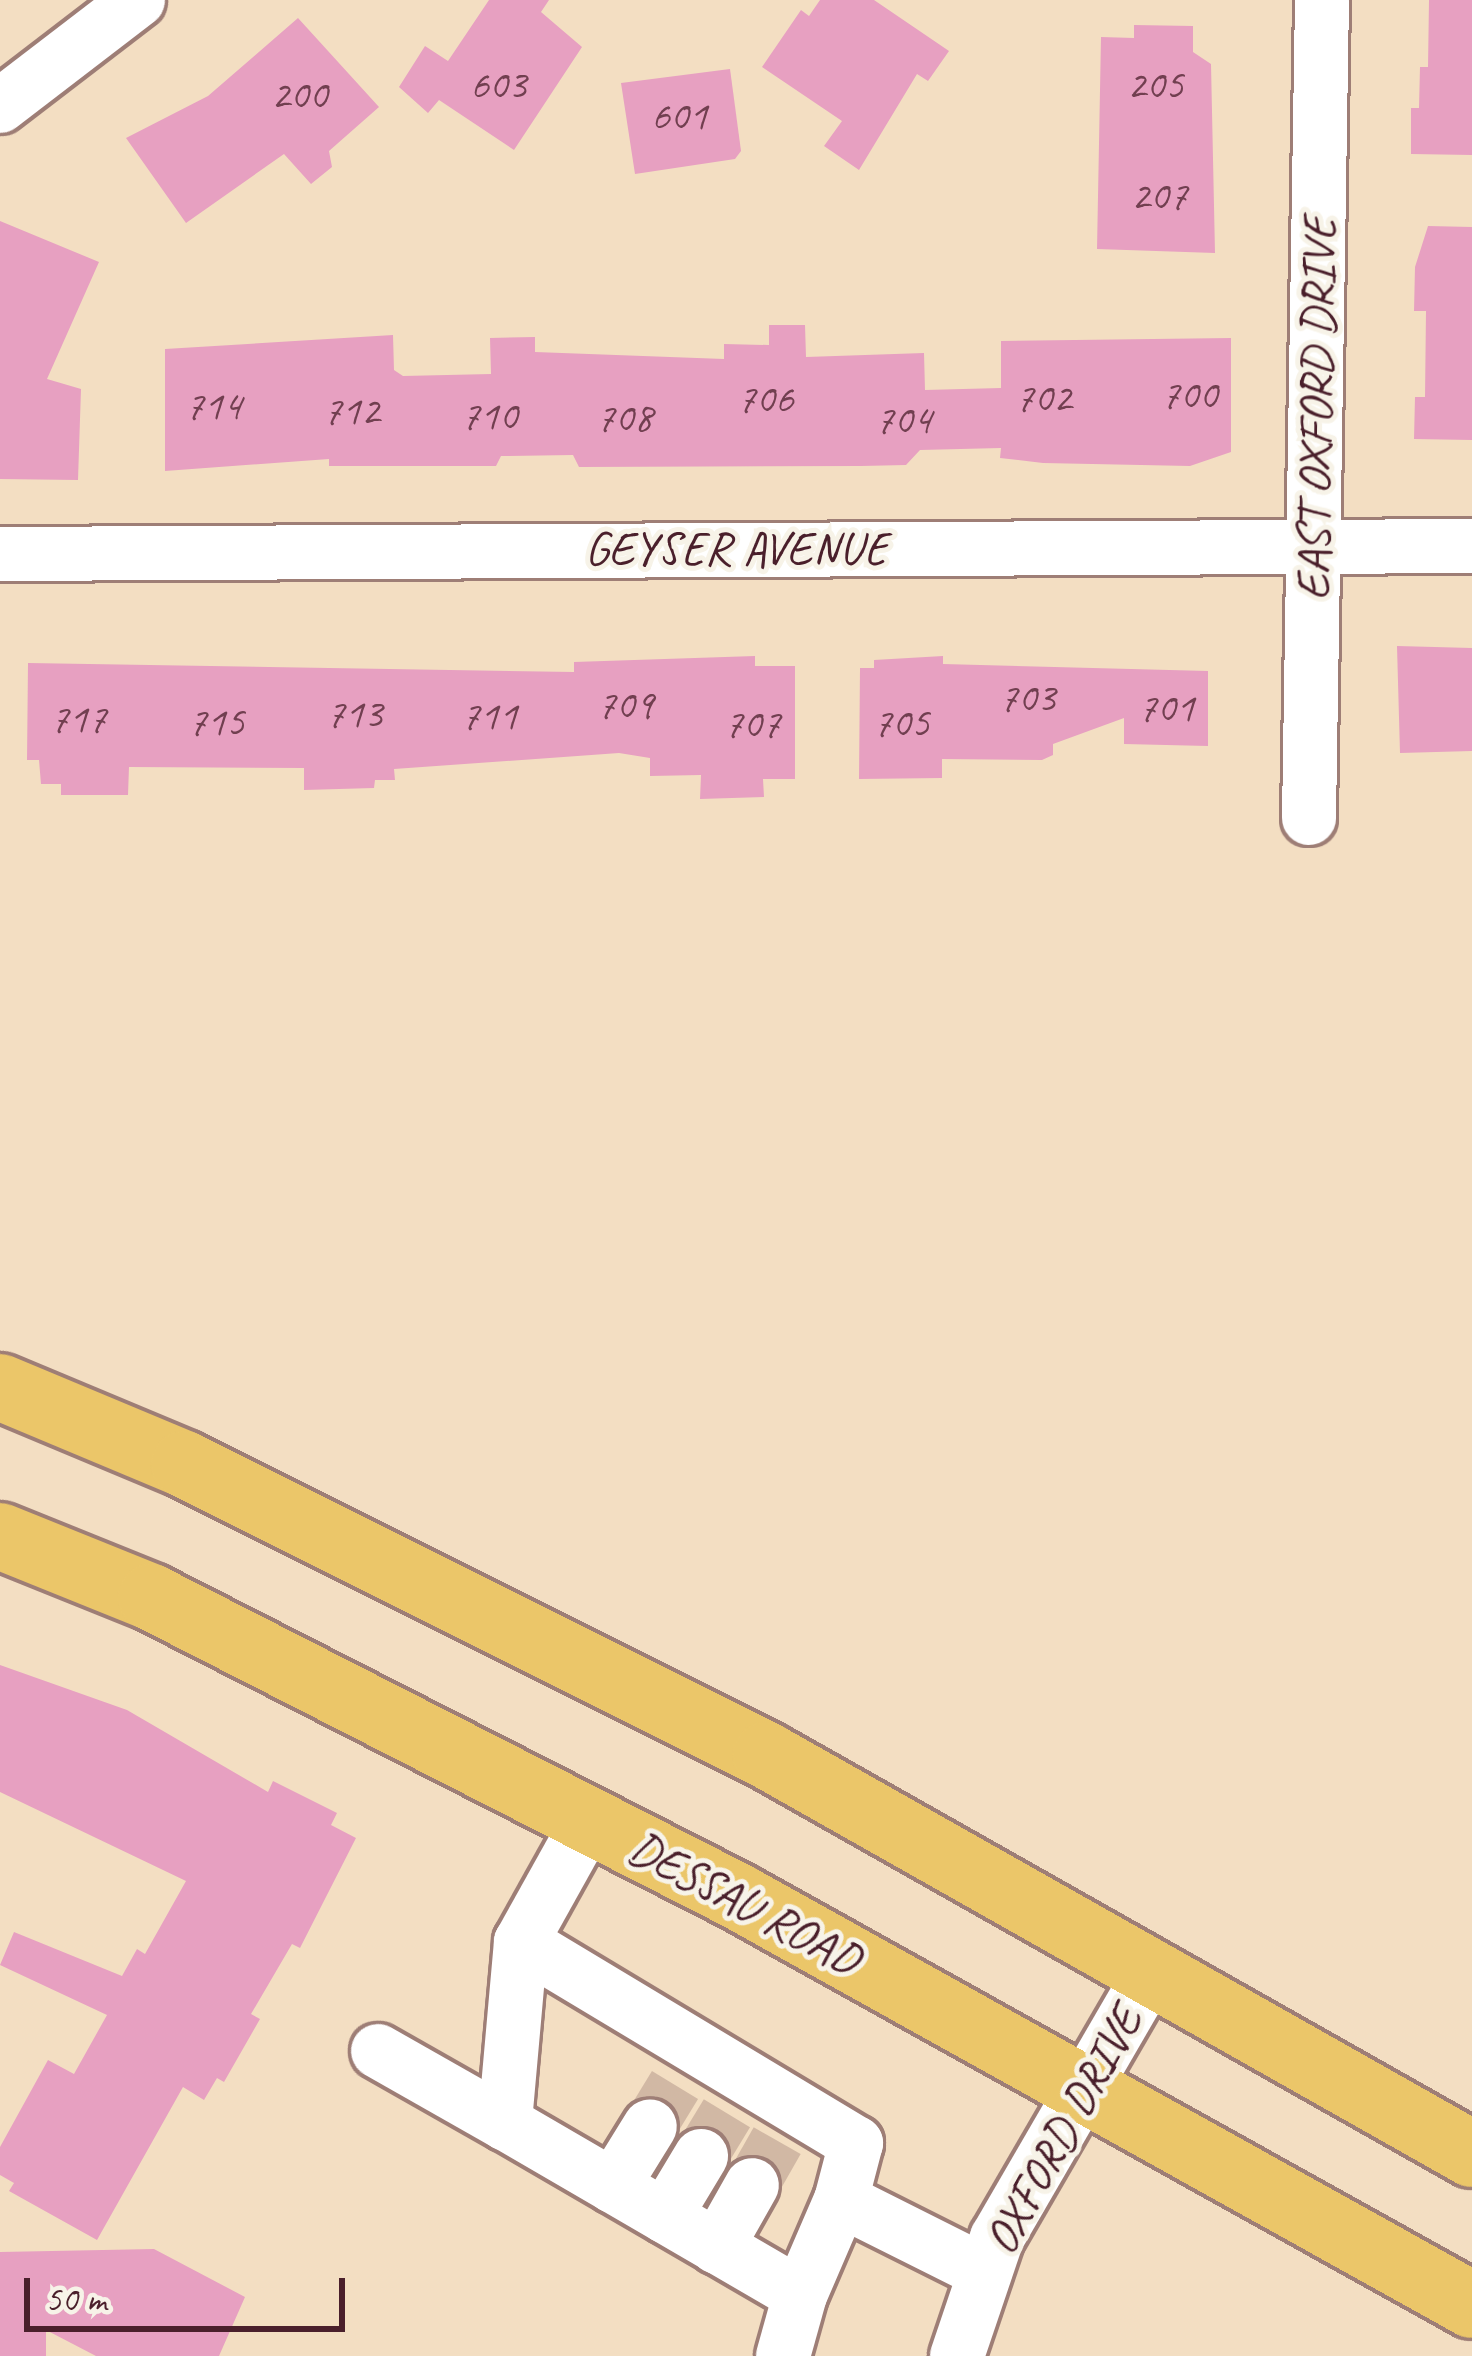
<!DOCTYPE html>
<style>
body{margin:0}
#map{position:relative;width:1472px;height:2356px;overflow:hidden;background:#f3dec2;font-family:Caveat,sans-serif}
div>[style]{position:absolute}
[style*='--x']{left:calc(var(--x)*1px);top:calc(var(--y)*1px);width:calc(var(--w)*1px);rotate:calc(var(--a)*1deg)}
.building>*{inset:0;background:#e7a0c1}
.minor-tunnel>*{height:54px;margin-top:-27px;transform-origin:0;background:repeating-linear-gradient(90deg,#d1b8a4 0 54px,transparent 0 81px)}
.roads{filter:drop-shadow(3px 0 #9e7e76) drop-shadow(-3px 0 #9e7e76) drop-shadow(0 3px #9e7e76) drop-shadow(0 -3px #9e7e76)}
.minor>*{height:54px;margin:-27px;padding:0 27px;transform-origin:27px;border-radius:27px;background:#fff}
.major>*{height:66px;margin:-33px;padding:0 33px;transform-origin:33px;border-radius:33px;background:#ebc669}
span{translate:-50% -50%;white-space:nowrap;text-align:center;line-height:1.15;-webkit-text-stroke:10px #f7f3e8;paint-order:stroke}
.number-label{font-size:42px;color:#713f50}
.number-label span{-webkit-text-stroke-width:0}
.street-label{font-size:48px;color:#4a1f2b}
.scale{position:absolute;left:24px;top:2278px;width:321px;height:54px;box-sizing:border-box;border:6px solid #4a1f2b;border-top:0;padding-left:15px;font-size:36px;line-height:42px;white-space:nowrap;color:#4a1f2b;-webkit-text-stroke:9px #f7f3e8;paint-order:stroke}
</style>
<div id="map">
<div class="building">
<i style="clip-path:polygon(489px 0,549px 0,541px 12px,582px 47px,514px 150px,439px 100px,428px 113px,399px 87px,425px 46px,448px 61px)"></i>
<i style="clip-path:polygon(820px 0,874px 0,949px 51px,928px 81px,917px 74px,859px 170px,824px 146px,842px 121px,762px 67px,801px 10px,809px 16px)"></i>
<i style="clip-path:polygon(1429px 0,1472px 0,1472px 155px,1411px 154px,1411px 108px,1419px 108px,1420px 67px,1428px 67px)"></i>
<i style="clip-path:polygon(298px 18px,379px 107px,329px 151px,332px 167px,311px 184px,284px 154px,186px 223px,126px 138px,208px 96px)"></i>
<i style="clip-path:polygon(1134px 25px,1193px 26px,1193px 52px,1211px 64px,1215px 253px,1097px 249px,1101px 37px,1134px 38px)"></i>
<i style="clip-path:polygon(730px 69px,741px 151px,735px 159px,635px 174px,621px 83px)"></i>
<i style="clip-path:polygon(0 221px,99px 262px,47px 379px,81px 389px,78px 480px,0 479px)"></i>
<i style="clip-path:polygon(1428px 226px,1472px 227px,1472px 440px,1414px 439px,1415px 397px,1425px 397px,1426px 311px,1414px 311px,1415px 267px)"></i>
<i style="clip-path:polygon(769px 325px,805px 325px,806px 357px,924px 353px,925px 390px,1001px 388px,1001px 341px,1231px 338px,1231px 452px,1190px 466px,1043px 463px,1000px 458px,1001px 448px,920px 450px,906px 465px,861px 466px,579px 467px,573px 455px,501px 456px,496px 466px,329px 466px,329px 459px,165px 471px,165px 349px,393px 335px,394px 370px,403px 376px,491px 374px,490px 338px,535px 337px,535px 352px,724px 359px,724px 344px,769px 345px)"></i>
<i style="clip-path:polygon(1397px 646px,1472px 648px,1472px 751px,1400px 753px)"></i>
<i style="clip-path:polygon(755px 656px,755px 666px,795px 666px,795px 779px,763px 779px,764px 797px,700px 799px,701px 775px,650px 776px,650px 758px,619px 753px,394px 769px,395px 780px,375px 780px,374px 788px,304px 790px,304px 768px,129px 767px,128px 795px,61px 795px,61px 784px,41px 784px,39px 760px,27px 760px,28px 663px,574px 672px,574px 662px)"></i>
<i style="clip-path:polygon(943px 656px,943px 664px,1208px 671px,1208px 746px,1124px 744px,1124px 718px,1053px 744px,1053px 755px,1042px 760px,942px 759px,942px 778px,859px 779px,860px 668px,874px 668px,874px 660px)"></i>
<i style="clip-path:polygon(0 1665px,127px 1710px,268px 1792px,273px 1781px,337px 1813px,331px 1825px,356px 1838px,300px 1948px,292px 1944px,251px 2014px,260px 2019px,224px 2082px,217px 2078px,204px 2100px,183px 2087px,97px 2240px,9px 2191px,14px 2183px,0 2175px,0 2147px,48px 2060px,74px 2074px,107px 2015px,0 1965px,14px 1932px,122px 1976px,137px 1949px,145px 1954px,186px 1881px,0 1792px)"></i>
<i style="clip-path:polygon(154px 2249px,245px 2297px,219px 2356px,96px 2356px,46px 2330px,46px 2356px,0 2356px,0 2252px)"></i>
</div>
<div class="minor-tunnel">
<i style="--x:650;--y:2126;--w:48;--a:-58.6"></i>
<i style="--x:701;--y:2156;--w:50;--a:-58.8"></i>
<i style="--x:752;--y:2185;--w:51;--a:-60.4"></i>
</div>
<div class="roads">
<div class="minor">
<i style="--x:0;--y:106;--w:174;--a:-37.5"></i>
<i style="--x:0;--y:554;--w:1472;--a:-0.31"></i>
<i style="--x:1309;--y:818;--w:818;--a:-89.09"></i>
<i style="--x:589;--y:1820;--w:140;--a:119.1"></i>
<i style="--x:521;--y:1942;--w:391;--a:31"></i>
<i style="--x:856;--y:2143;--w:59;--a:104.7"></i>
<i style="--x:841;--y:2200;--w:161;--a:26.6"></i>
<i style="--x:521;--y:1942;--w:182;--a:95.1"></i>
<i style="--x:505;--y:2123;--w:341;--a:30.2"></i>
<i style="--x:800;--y:2295;--w:103;--a:-66.7"></i>
<i style="--x:378;--y:2051;--w:146;--a:29.6"></i>
<i style="--x:613;--y:2186;--w:70;--a:-58.3"></i>
<i style="--x:665;--y:2216;--w:70;--a:-59"></i>
<i style="--x:717;--y:2247;--w:71;--a:-60.6"></i>
<i style="--x:783;--y:2356;--w:63;--a:-74.4"></i>
<i style="--x:957;--y:2356;--w:125;--a:-71.3"></i>
<i style="--x:997;--y:2238;--w:305;--a:-59.9"></i>
</div>
<div class="major">
<i style="--x:0;--y:1387;--w:199;--a:22.7"></i>
<i style="--x:184;--y:1464;--w:651;--a:26.57"></i>
<i style="--x:766;--y:1755;--w:811;--a:29.47"></i>
<i style="--x:0;--y:1536;--w:163;--a:22"></i>
<i style="--x:151;--y:1597;--w:658;--a:27.03"></i>
<i style="--x:737;--y:1896;--w:841;--a:29.09"></i>
</div>
</div>
<div class="number-label">
<span style="left:498px;top:85px">603</span>
<span style="left:1155px;top:85px">205</span>
<span style="left:299px;top:95px">200</span>
<span style="left:679px;top:116px">601</span>
<span style="left:1159px;top:196px">207</span>
<span style="left:1189px;top:395px">700</span>
<span style="left:1043px;top:398px">702</span>
<span style="left:765px;top:399px">706</span>
<span style="left:213px;top:406px">714</span>
<span style="left:351px;top:411px">712</span>
<span style="left:489px;top:416px">710</span>
<span style="left:624px;top:418px">708</span>
<span style="left:903px;top:420px">704</span>
<span style="left:1027px;top:698px">703</span>
<span style="left:625px;top:705px">709</span>
<span style="left:1166px;top:708px">701</span>
<span style="left:354px;top:714px">713</span>
<span style="left:489px;top:716px">711</span>
<span style="left:78px;top:719px">717</span>
<span style="left:216px;top:722px">715</span>
<span style="left:901px;top:723px">705</span>
<span style="left:752px;top:724px">707</span>
</div>
<div class="street-label">
<span style="left:1316px;top:409px;rotate:-89deg">EAST OXFORD DRIVE</span>
<span style="left:736px;top:549px">GEYSER AVENUE</span>
<span style="left:745px;top:1903px;rotate:28deg">DESSAU ROAD</span>
<span style="left:1063px;top:2130px;rotate:-61deg">OXFORD DRIVE</span>
</div>
<div class="scale">50 m</div>
</div>
